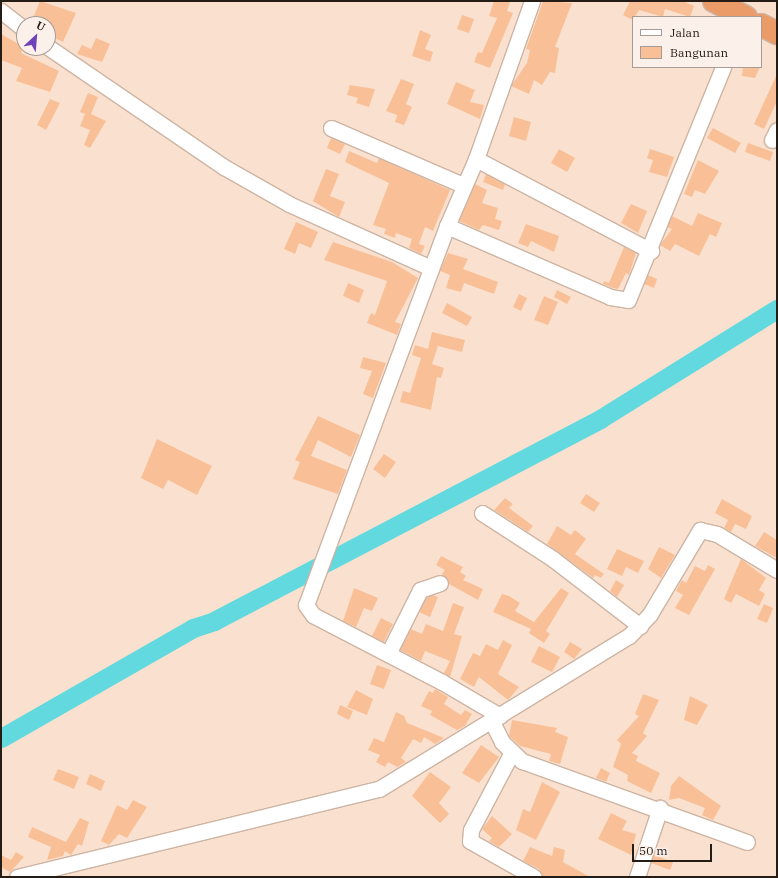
<!DOCTYPE html>
<style>
body{margin:0}
#map{position:relative;width:778px;height:878px;overflow:hidden;background:#fae1cf;font-family:"IBM Plex Serif",serif}
div>[style]{position:absolute}
[style*='--x']{left:calc(var(--x)*1px);top:calc(var(--y)*1px);width:calc(var(--w)*1px);rotate:calc(var(--a)*1deg)}
.river>*{height:19px;margin:-9.5px;padding:0 9.5px;transform-origin:9.5px;border-radius:9.5px;background:#62d9de}
.building>*{inset:0;background:#f9c097}
.roads{filter:drop-shadow(1px 0 #cdb4a3) drop-shadow(-1px 0 #cdb4a3) drop-shadow(0 1px #cdb4a3) drop-shadow(0 -1px #cdb4a3)}
.minor>*{height:15px;margin:-7.5px;padding:0 7.5px;transform-origin:7.5px;border-radius:7.5px;background:#fff}
.highway>*{height:22px;margin:-11px;padding:0 11px;transform-origin:11px;border-radius:11px;background:#eb9b67}
span{translate:-50% -50%;white-space:nowrap;text-align:center;line-height:1.15;-webkit-text-stroke:4px #fcf1ea;paint-order:stroke}
.frame{position:absolute;inset:0;border:2px solid #251c16;pointer-events:none}
.legend{position:absolute;left:632px;top:16px;width:130px;height:52px;box-sizing:border-box;background:#fcf1ea;border:1px solid #a69c95;margin:0;padding:5px 7px;list-style:none;font-size:12px;color:#251c16}
.legend li{display:flex;align-items:center;gap:8px;height:20px}
.legend b{width:20px;border:1px solid #a69c95}
.north{position:absolute;left:16px;top:16px;width:40px;height:40px;box-sizing:border-box;background:#fcf1ea;border:1px solid #a69c95;border-radius:50%;rotate:26deg;font-size:11px;font-weight:700;line-height:16px;text-align:center;color:#251c16}
.north::after{content:'';display:block;margin:auto;width:14px;height:18px;background:#7043ba;clip-path:polygon(50% 0,100% 100%,50% 72%,0 100%)}
.scale{position:absolute;left:632px;top:844px;width:80px;height:18px;box-sizing:border-box;border:2px solid #251c16;border-top:0;padding-left:5px;font-size:12px;line-height:14px;white-space:nowrap;color:#251c16;-webkit-text-stroke:3px #fcf1ea;paint-order:stroke}
</style>
<div id="map">
<div class="river">
<i style="--x:1;--y:738;--w:221;--a:-29.8"></i>
<i style="--x:193;--y:628;--w:22;--a:-18"></i>
<i style="--x:214;--y:621;--w:436;--a:-27.6"></i>
<i style="--x:600;--y:419;--w:208;--a:-31.9"></i>
</div>
<div class="building">
<i style="clip-path:polygon(40px 1px,76px 13px,63px 42px,48px 35px,53px 24px,31px 23px)"></i>
<i style="clip-path:polygon(494px 1px,510px 2px,507px 11px,513px 13px,490px 68px,474px 62px,478px 52px,482px 53px,497px 18px,489px 16px)"></i>
<i style="clip-path:polygon(543px 1px,572px 3px,555px 47px,559px 48px,555px 73px,550px 72px,542px 85px,534px 80px,529px 94px,511px 86px,527px 63px,530px 50px,526px 49px)"></i>
<i style="clip-path:polygon(630px 1px,683px 1px,694px 6px,690px 17px,665px 9px,663px 17px,639px 10px,633px 20px,623px 15px)"></i>
<i style="clip-path:polygon(462px 15px,474px 19px,469px 33px,457px 29px)"></i>
<i style="clip-path:polygon(420px 30px,431px 35px,425px 49px,433px 52px,430px 62px,412px 56px)"></i>
<i style="clip-path:polygon(1px 34px,24px 47px,21px 53px,59px 71px,50px 92px,16px 81px,22px 68px,1px 60px)"></i>
<i style="clip-path:polygon(96px 38px,110px 44px,102px 62px,77px 54px,82px 45px,91px 49px)"></i>
<i style="clip-path:polygon(743px 67px,760px 67px,755px 78px,742px 76px)"></i>
<i style="clip-path:polygon(777px 74px,777px 101px,764px 129px,754px 124px)"></i>
<i style="clip-path:polygon(401px 79px,414px 84px,406px 104px,412px 107px,404px 125px,395px 122px,397px 115px,386px 111px)"></i>
<i style="clip-path:polygon(456px 82px,475px 90px,470px 102px,484px 105px,480px 119px,447px 104px)"></i>
<i style="clip-path:polygon(350px 85px,375px 89px,369px 107px,356px 103px,358px 98px,347px 95px)"></i>
<i style="clip-path:polygon(88px 93px,98px 97px,91px 114px,106px 121px,90px 148px,84px 145px,90px 130px,80px 126px,85px 114px,80px 112px)"></i>
<i style="clip-path:polygon(50px 99px,60px 103px,46px 130px,37px 125px)"></i>
<i style="clip-path:polygon(514px 117px,531px 122px,526px 141px,509px 136px)"></i>
<i style="clip-path:polygon(713px 128px,741px 143px,735px 153px,707px 138px)"></i>
<i style="clip-path:polygon(331px 138px,345px 144px,340px 154px,327px 148px)"></i>
<i style="clip-path:polygon(748px 143px,773px 152px,770px 161px,745px 152px)"></i>
<i style="clip-path:polygon(559px 149px,575px 158px,567px 172px,551px 163px)"></i>
<i style="clip-path:polygon(650px 149px,674px 157px,667px 177px,649px 172px,653px 160px,647px 158px)"></i>
<i style="clip-path:polygon(349px 151px,377px 163px,379px 158px,450px 190px,433px 231px,425px 227px,419px 244px,425px 246px,421px 254px,409px 248px,412px 239px,396px 233px,395px 238px,384px 234px,386px 229px,373px 225px,389px 183px,345px 162px)"></i>
<i style="clip-path:polygon(698px 160px,719px 171px,705px 194px,695px 190px,692px 197px,684px 194px)"></i>
<i style="clip-path:polygon(326px 169px,339px 174px,330px 196px,345px 202px,339px 217px,313px 201px)"></i>
<i style="clip-path:polygon(486px 174px,505px 184px,503px 190px,483px 182px)"></i>
<i style="clip-path:polygon(475px 184px,487px 190px,482px 203px,498px 208px,495px 219px,502px 221px,499px 230px,483px 225px,479px 230px,459px 221px)"></i>
<i style="clip-path:polygon(631px 204px,647px 211px,638px 233px,621px 223px)"></i>
<i style="clip-path:polygon(698px 213px,722px 223px,716px 237px,710px 234px,699px 256px,675px 244px,670px 251px,660px 245px,672px 229px,667px 227px,672px 216px,692px 226px)"></i>
<i style="clip-path:polygon(296px 222px,318px 232px,311px 248px,299px 243px,295px 254px,284px 249px)"></i>
<i style="clip-path:polygon(526px 224px,559px 236px,554px 252px,531px 241px,528px 247px,518px 243px)"></i>
<i style="clip-path:polygon(333px 242px,392px 262px,418px 278px,395px 322px,401px 324px,397px 335px,367px 323px,371px 313px,375px 315px,387px 281px,324px 260px)"></i>
<i style="clip-path:polygon(624px 247px,636px 253px,629px 275px,626px 273px,618px 289px,613px 288px,603px 284px,604px 281px,609px 283px)"></i>
<i style="clip-path:polygon(448px 253px,468px 259px,463px 269px,498px 282px,494px 294px,464px 283px,461px 292px,446px 288px,450px 275px,440px 271px)"></i>
<i style="clip-path:polygon(648px 275px,657px 279px,654px 288px,644px 284px)"></i>
<i style="clip-path:polygon(348px 283px,364px 290px,359px 303px,343px 296px)"></i>
<i style="clip-path:polygon(557px 290px,571px 297px,567px 304px,554px 297px)"></i>
<i style="clip-path:polygon(519px 294px,527px 298px,521px 311px,513px 307px)"></i>
<i style="clip-path:polygon(544px 296px,558px 302px,548px 325px,534px 320px)"></i>
<i style="clip-path:polygon(447px 303px,472px 317px,467px 326px,442px 313px)"></i>
<i style="clip-path:polygon(432px 332px,465px 340px,462px 352px,438px 346px,432px 364px,444px 368px,441px 378px,437px 377px,431px 410px,400px 402px,403px 391px,410px 393px,421px 358px,412px 355px,415px 345px,428px 349px)"></i>
<i style="clip-path:polygon(363px 357px,386px 363px,373px 398px,363px 394px,372px 371px,360px 368px)"></i>
<i style="clip-path:polygon(318px 416px,360px 435px,351px 457px,318px 440px,311px 456px,347px 470px,338px 494px,293px 479px,300px 462px,295px 460px)"></i>
<i style="clip-path:polygon(157px 439px,212px 466px,197px 495px,168px 480px,163px 489px,141px 478px)"></i>
<i style="clip-path:polygon(384px 454px,396px 462px,385px 478px,373px 469px)"></i>
<i style="clip-path:polygon(586px 494px,600px 503px,594px 512px,580px 503px)"></i>
<i style="clip-path:polygon(505px 498px,513px 504px,509px 508px,533px 526px,528px 532px,494px 510px)"></i>
<i style="clip-path:polygon(722px 499px,752px 516px,746px 529px,735px 524px,731px 532px,724px 528px,728px 520px,715px 513px)"></i>
<i style="clip-path:polygon(557px 526px,571px 535px,575px 530px,586px 539px,575px 554px,604px 574px,601px 578px,595px 575px,593px 578px,547px 544px)"></i>
<i style="clip-path:polygon(764px 532px,777px 540px,777px 558px,755px 546px)"></i>
<i style="clip-path:polygon(659px 547px,675px 555px,661px 578px,648px 569px)"></i>
<i style="clip-path:polygon(617px 549px,644px 561px,638px 573px,626px 567px,622px 576px,607px 569px)"></i>
<i style="clip-path:polygon(441px 556px,463px 567px,460px 572px,466px 576px,463px 580px,483px 589px,478px 600px,449px 584px,442px 574px,445px 570px,436px 565px)"></i>
<i style="clip-path:polygon(741px 559px,766px 578px,759px 590px,765px 594px,759px 606px,736px 594px,731px 603px,724px 599px)"></i>
<i style="clip-path:polygon(708px 565px,715px 569px,689px 615px,675px 608px,683px 595px,676px 591px,682px 580px,686px 583px,695px 566px,705px 571px)"></i>
<i style="clip-path:polygon(616px 580px,624px 585px,617px 597px,610px 591px)"></i>
<i style="clip-path:polygon(354px 588px,378px 598px,372px 611px,364px 608px,356px 627px,343px 621px)"></i>
<i style="clip-path:polygon(561px 588px,569px 593px,546px 631px,550px 634px,544px 643px,529px 633px,531px 629px,493px 612px,502px 594px,509px 596px,520px 603px,515px 611px,534px 622px)"></i>
<i style="clip-path:polygon(433px 595px,438px 597px,430px 617px,419px 612px,426px 597px)"></i>
<i style="clip-path:polygon(453px 603px,464px 607px,454px 634px,462px 636px,450px 677px,444px 673px,450px 661px,425px 651px,421px 661px,400px 650px,411px 629px,422px 634px,426px 624px,443px 631px)"></i>
<i style="clip-path:polygon(764px 604px,773px 608px,767px 623px,757px 619px)"></i>
<i style="clip-path:polygon(381px 618px,393px 624px,384px 642px,372px 636px)"></i>
<i style="clip-path:polygon(503px 640px,512px 645px,498px 674px,519px 687px,508px 700px,479px 677px,474px 687px,460px 679px,473px 653px,480px 656px,486px 644px,498px 650px)"></i>
<i style="clip-path:polygon(570px 642px,582px 649px,574px 659px,564px 652px)"></i>
<i style="clip-path:polygon(539px 646px,560px 657px,552px 672px,531px 662px)"></i>
<i style="clip-path:polygon(377px 665px,391px 670px,384px 689px,370px 684px)"></i>
<i style="clip-path:polygon(435px 689px,448px 697px,444px 704px,461px 715px,465px 710px,472px 714px,465px 726px,457px 730px,430px 715px,432px 711px,421px 706px,429px 691px,433px 693px)"></i>
<i style="clip-path:polygon(356px 690px,373px 699px,367px 715px,347px 707px)"></i>
<i style="clip-path:polygon(643px 694px,659px 700px,643px 733px,647px 736px,632px 753px,638px 756px,636px 761px,660px 773px,651px 793px,627px 781px,628px 775px,613px 767px,621px 744px,617px 740px,639px 716px,635px 714px)"></i>
<i style="clip-path:polygon(690px 696px,708px 705px,697px 725px,684px 720px)"></i>
<i style="clip-path:polygon(340px 705px,353px 711px,349px 720px,337px 714px)"></i>
<i style="clip-path:polygon(396px 712px,404px 716px,407px 723px,444px 738px,435px 744px,424px 737px,421px 743px,413px 739px,401px 758px,406px 762px,397px 767px,388px 762px,385px 767px,376px 762px,380px 755px,368px 750px,374px 738px,384px 742px)"></i>
<i style="clip-path:polygon(512px 720px,557px 728px,555px 732px,568px 737px,560px 764px,549px 761px,551px 754px,520px 746px,509px 736px)"></i>
<i style="clip-path:polygon(481px 745px,499px 757px,479px 783px,462px 773px)"></i>
<i style="clip-path:polygon(601px 768px,610px 773px,606px 782px,596px 778px)"></i>
<i style="clip-path:polygon(58px 769px,79px 777px,74px 789px,53px 780px)"></i>
<i style="clip-path:polygon(430px 772px,451px 787px,439px 803px,449px 814px,440px 823px,412px 796px)"></i>
<i style="clip-path:polygon(90px 774px,105px 781px,101px 791px,86px 784px)"></i>
<i style="clip-path:polygon(679px 776px,721px 806px,713px 820px,702px 815px,705px 808px,679px 798px,669px 800px,671px 786px)"></i>
<i style="clip-path:polygon(542px 782px,560px 792px,536px 840px,516px 830px,523px 809px,530px 812px)"></i>
<i style="clip-path:polygon(133px 800px,147px 807px,127px 838px,119px 834px,109px 845px,101px 841px,117px 805px,127px 810px)"></i>
<i style="clip-path:polygon(611px 813px,627px 821px,622px 830px,636px 834px,631px 855px,598px 839px)"></i>
<i style="clip-path:polygon(492px 816px,512px 834px,499px 847px,489px 841px,492px 838px,482px 829px)"></i>
<i style="clip-path:polygon(80px 818px,89px 822px,82px 846px,78px 844px,71px 855px,65px 851px,63px 856px,47px 860px,51px 847px,28px 837px,32px 827px,66px 842px)"></i>
<i style="clip-path:polygon(530px 847px,552px 856px,554px 847px,565px 850px,563px 862px,590px 877px,543px 877px,539px 869px,523px 861px)"></i>
<i style="clip-path:polygon(16px 852px,24px 857px,10px 872px,1px 867px,1px 855px,11px 860px)"></i>
<i style="clip-path:polygon(654px 855px,673px 862px,670px 870px,651px 863px)"></i>
</div>
<div class="roads">
<div class="minor">
<i style="--x:1;--y:11;--w:29;--a:38"></i>
<i style="--x:48;--y:47;--w:213;--a:34.3"></i>
<i style="--x:224;--y:167;--w:75;--a:29.6"></i>
<i style="--x:289;--y:204;--w:156;--a:24.3"></i>
<i style="--x:331;--y:128;--w:144;--a:23.4"></i>
<i style="--x:772;--y:140;--w:11;--a:-63"></i>
<i style="--x:476;--y:159;--w:198;--a:27.7"></i>
<i style="--x:447;--y:226;--w:178;--a:23.5"></i>
<i style="--x:610;--y:297;--w:18;--a:9"></i>
<i style="--x:628;--y:300;--w:252;--a:-67.8"></i>
<i style="--x:482;--y:513;--w:85;--a:32.9"></i>
<i style="--x:553;--y:559;--w:110;--a:37.6"></i>
<i style="--x:388;--y:654;--w:72;--a:-63.4"></i>
<i style="--x:420;--y:590;--w:21;--a:-19"></i>
<i style="--x:500;--y:716;--w:67;--a:-149.6"></i>
<i style="--x:442;--y:682;--w:145;--a:-152.6"></i>
<i style="--x:313;--y:615;--w:12;--a:-125"></i>
<i style="--x:306;--y:605;--w:404;--a:-69.6"></i>
<i style="--x:447;--y:226;--w:73;--a:-66.6"></i>
<i style="--x:476;--y:159;--w:168;--a:-70.5"></i>
<i style="--x:492;--y:722;--w:22;--a:63"></i>
<i style="--x:502;--y:742;--w:28;--a:44"></i>
<i style="--x:522;--y:761;--w:239;--a:19.8"></i>
<i style="--x:511;--y:754;--w:86;--a:117.8"></i>
<i style="--x:471;--y:830;--w:11;--a:95"></i>
<i style="--x:470;--y:841;--w:73;--a:29.4"></i>
<i style="--x:17;--y:877;--w:373;--a:-13.7"></i>
<i style="--x:379;--y:789;--w:293;--a:-31.5"></i>
<i style="--x:629;--y:636;--w:30;--a:-46"></i>
<i style="--x:650;--y:614;--w:98;--a:-59.2"></i>
<i style="--x:700;--y:530;--w:17;--a:13"></i>
<i style="--x:717;--y:534;--w:70;--a:31"></i>
<i style="--x:637;--y:877;--w:73;--a:-71.6"></i>
</div>
<div class="highway">
<i style="--x:714;--y:1;--w:36;--a:27"></i>
<i style="--x:761;--y:25;--w:18;--a:27"></i>
</div>
</div>
<div class="frame"></div>
<ul class="legend">
<li><b style="height:5px;background:#fff"></b>Jalan</li>
<li><b style="height:11px;background:#f9c097"></b>Bangunan</li>
</ul>
<div class="north">U</div>
<div class="scale">50 m</div>
</div>
